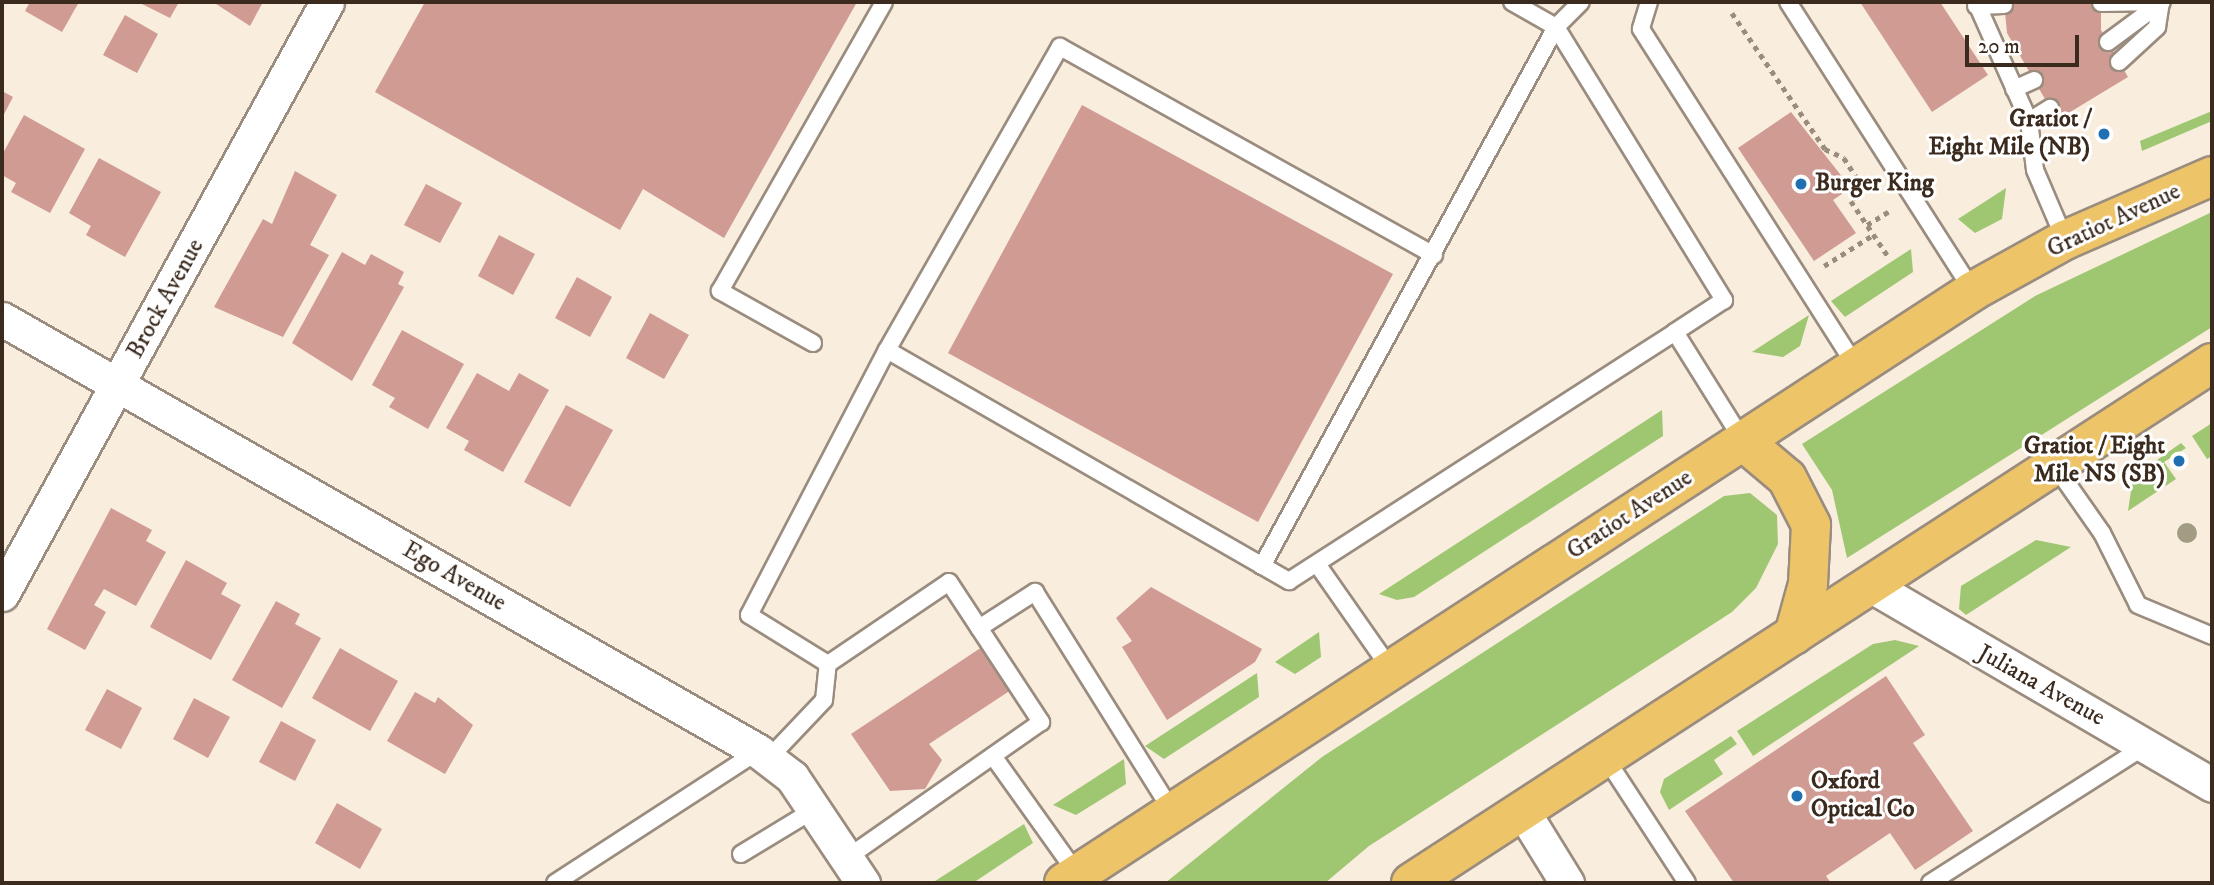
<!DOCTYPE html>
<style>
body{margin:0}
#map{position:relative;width:2214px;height:885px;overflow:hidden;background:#f9edde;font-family:"IM FELL DW Pica",serif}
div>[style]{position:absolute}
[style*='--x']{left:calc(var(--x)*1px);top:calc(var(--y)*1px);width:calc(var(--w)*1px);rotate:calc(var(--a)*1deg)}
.green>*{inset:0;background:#9fc671}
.building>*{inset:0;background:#cf9b93}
.path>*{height:4.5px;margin-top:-2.25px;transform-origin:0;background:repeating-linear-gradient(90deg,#9a8c7e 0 5px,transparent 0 10px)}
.roads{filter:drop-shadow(2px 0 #9a8c7e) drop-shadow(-2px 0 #9a8c7e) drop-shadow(0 2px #9a8c7e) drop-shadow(0 -2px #9a8c7e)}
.lane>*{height:16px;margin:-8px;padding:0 8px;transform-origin:8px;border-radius:8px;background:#fff}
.street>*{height:33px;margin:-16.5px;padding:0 16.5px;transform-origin:16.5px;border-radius:16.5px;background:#fff}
.primary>*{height:38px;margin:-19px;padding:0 19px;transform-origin:19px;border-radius:19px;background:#eec469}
.trees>*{width:20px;height:20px;margin:-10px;border-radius:50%;background:#a19c82}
.dots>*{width:19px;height:19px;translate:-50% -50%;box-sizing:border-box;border:4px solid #fff;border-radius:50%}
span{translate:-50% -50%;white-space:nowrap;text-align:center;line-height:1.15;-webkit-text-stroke:6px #fff;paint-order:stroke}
.poi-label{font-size:24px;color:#3b2a1e;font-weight:700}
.right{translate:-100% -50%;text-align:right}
.left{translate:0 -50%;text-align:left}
.street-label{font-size:24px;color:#3b2a1e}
.frame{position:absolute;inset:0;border:4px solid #3b2a1e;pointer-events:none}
.scale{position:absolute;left:1965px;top:35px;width:114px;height:32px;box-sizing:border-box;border:4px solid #3b2a1e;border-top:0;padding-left:9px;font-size:21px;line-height:24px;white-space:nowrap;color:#3b2a1e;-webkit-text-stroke:5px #fff;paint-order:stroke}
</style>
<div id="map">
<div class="green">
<i style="clip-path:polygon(2212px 111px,2212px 121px,2142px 151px,2140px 141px)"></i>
<i style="clip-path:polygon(2006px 188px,2002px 219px,1975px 233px,1958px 219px)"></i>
<i style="clip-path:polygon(2212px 212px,2212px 327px,1847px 558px,1832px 490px,1802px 444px,2035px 296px)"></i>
<i style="clip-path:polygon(1911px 249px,1913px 272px,1845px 317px,1831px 301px)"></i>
<i style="clip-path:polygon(1809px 315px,1800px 346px,1783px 357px,1752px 352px)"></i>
<i style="clip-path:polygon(1662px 410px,1663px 436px,1414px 597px,1397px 600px,1379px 594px)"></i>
<i style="clip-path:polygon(2212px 423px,2212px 456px,2207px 459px,2192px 436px)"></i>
<i style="clip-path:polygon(2181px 443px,2186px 448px,2164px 462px,2176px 479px,2128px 511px,2133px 477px)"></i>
<i style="clip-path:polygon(1750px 493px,1777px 515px,1778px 544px,1756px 588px,1732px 612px,1369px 846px,1325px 883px,1165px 883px,1322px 757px,1724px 496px)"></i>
<i style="clip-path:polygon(2036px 540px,2071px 547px,1966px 615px,1959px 609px,1961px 586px)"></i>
<i style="clip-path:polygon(1319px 632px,1321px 657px,1295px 674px,1275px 662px)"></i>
<i style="clip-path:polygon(1895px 640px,1919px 646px,1753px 756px,1737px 731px,1873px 644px)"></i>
<i style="clip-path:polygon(1257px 673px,1259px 697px,1164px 759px,1145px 746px)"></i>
<i style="clip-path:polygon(1731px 736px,1737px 744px,1714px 760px,1723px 774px,1669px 810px,1660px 792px,1664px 779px)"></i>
<i style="clip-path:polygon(1124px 759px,1126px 784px,1076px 815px,1053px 805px)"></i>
<i style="clip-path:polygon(1024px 824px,1033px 843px,973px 883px,932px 883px)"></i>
</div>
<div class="building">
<i style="clip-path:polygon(30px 2px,79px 2px,62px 32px,25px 11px)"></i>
<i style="clip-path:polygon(138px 2px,179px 2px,170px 18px)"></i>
<i style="clip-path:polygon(213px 2px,263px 2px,250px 26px)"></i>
<i style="clip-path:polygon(425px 2px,857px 2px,724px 238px,643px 189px,620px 230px,375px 92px)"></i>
<i style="clip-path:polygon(1860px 2px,1940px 2px,1988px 75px,1932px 112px)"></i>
<i style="clip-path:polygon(2004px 2px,2101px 2px,2101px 30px,2128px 77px,2057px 120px,2007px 33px)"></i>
<i style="clip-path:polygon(125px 15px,158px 34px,137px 73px,103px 55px)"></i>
<i style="clip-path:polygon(2px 91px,13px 97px,2px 118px)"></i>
<i style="clip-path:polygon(1082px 105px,1393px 274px,1258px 522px,948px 353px)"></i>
<i style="clip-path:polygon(1791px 112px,1851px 188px,1833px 200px,1856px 233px,1814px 261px,1738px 148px)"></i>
<i style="clip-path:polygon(24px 115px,85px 149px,50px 213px,11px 192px,16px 183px,2px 175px,2px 155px)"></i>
<i style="clip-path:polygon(99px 158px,161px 192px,125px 257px,86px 235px,91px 226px,69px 213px)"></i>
<i style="clip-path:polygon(295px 171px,337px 195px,310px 245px,329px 255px,283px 337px,214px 307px,263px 219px,272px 224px)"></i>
<i style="clip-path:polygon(426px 184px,462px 203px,440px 243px,404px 225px)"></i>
<i style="clip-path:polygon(499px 235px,535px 254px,513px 295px,478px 276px)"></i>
<i style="clip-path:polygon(342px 252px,365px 265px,371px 254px,404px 272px,398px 284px,404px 287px,352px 381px,292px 343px)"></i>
<i style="clip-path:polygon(577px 277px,612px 297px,590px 337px,555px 318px)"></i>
<i style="clip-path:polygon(650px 313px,689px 335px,664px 379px,626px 358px)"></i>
<i style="clip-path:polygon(402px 330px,464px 364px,428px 429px,389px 407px,395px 398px,372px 385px)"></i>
<i style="clip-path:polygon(477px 373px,509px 391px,519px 373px,549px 390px,503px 472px,464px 450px,469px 441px,446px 428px)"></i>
<i style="clip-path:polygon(566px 405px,613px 430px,570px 507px,524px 482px)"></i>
<i style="clip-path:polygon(111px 508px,152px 530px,146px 541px,166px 552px,136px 606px,104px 589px,94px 605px,106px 612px,85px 650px,47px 629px)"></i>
<i style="clip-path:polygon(186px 560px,227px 583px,221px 594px,241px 605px,211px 660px,150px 627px)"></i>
<i style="clip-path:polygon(1151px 587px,1262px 649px,1255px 662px,1167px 720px,1122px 647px,1132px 641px,1116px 618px)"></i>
<i style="clip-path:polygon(276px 601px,300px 614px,295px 624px,321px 638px,282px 708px,232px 680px)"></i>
<i style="clip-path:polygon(982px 647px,1011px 690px,929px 744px,942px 760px,925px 789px,890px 791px,851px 734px)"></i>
<i style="clip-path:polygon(340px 648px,398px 681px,370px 731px,312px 698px)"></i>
<i style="clip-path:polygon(1886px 676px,1925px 735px,1913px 743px,1973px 831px,1915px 870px,1890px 833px,1826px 876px,1831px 883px,1734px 883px,1685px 811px)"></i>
<i style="clip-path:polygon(107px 689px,142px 708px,121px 749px,85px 730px)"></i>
<i style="clip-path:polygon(415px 692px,435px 703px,438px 697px,473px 725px,445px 774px,387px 741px)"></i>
<i style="clip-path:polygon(194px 698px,230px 717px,208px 758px,173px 739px)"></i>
<i style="clip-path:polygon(281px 721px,316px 740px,295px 781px,259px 762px)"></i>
<i style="clip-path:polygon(337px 803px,382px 829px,360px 869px,315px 843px)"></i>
</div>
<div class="path">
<i style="--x:1732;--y:13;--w:165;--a:55.6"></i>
<i style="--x:1825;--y:149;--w:21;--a:25"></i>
<i style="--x:1844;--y:158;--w:38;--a:57"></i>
<i style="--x:1865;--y:190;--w:18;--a:142"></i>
<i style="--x:1851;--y:201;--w:66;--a:56.1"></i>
<i style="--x:1867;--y:225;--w:28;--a:-32"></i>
<i style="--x:1824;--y:266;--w:58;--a:-32.3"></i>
</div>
<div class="roads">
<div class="lane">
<i style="--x:1512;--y:2;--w:51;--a:29.6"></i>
<i style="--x:1556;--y:27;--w:35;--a:-45"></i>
<i style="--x:1649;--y:2;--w:28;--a:107"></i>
<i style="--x:1641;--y:29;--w:402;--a:57.5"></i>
<i style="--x:1788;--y:2;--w:343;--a:57.4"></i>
<i style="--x:1976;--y:2;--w:130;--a:66"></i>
<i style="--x:2029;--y:121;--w:49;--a:83"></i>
<i style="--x:2035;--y:170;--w:76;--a:66.8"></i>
<i style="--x:2101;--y:3;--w:60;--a:-1"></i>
<i style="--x:1976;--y:6;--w:28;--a:-2"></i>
<i style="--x:1556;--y:27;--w:321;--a:58.4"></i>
<i style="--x:1724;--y:300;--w:59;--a:146.9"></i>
<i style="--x:1675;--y:332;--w:128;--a:58"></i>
<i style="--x:2108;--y:42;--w:67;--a:-36.5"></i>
<i style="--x:2119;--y:62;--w:52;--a:-42.6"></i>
<i style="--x:2157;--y:27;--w:25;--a:-81"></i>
<i style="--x:2014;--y:89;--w:22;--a:-24"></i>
<i style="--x:2029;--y:121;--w:25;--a:-32"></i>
<i style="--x:813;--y:343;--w:107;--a:-150.8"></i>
<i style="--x:720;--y:291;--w:332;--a:-60.4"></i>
<i style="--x:887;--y:350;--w:464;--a:29.9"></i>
<i style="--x:1289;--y:581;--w:459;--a:-32.8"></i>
<i style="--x:2055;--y:466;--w:82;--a:55"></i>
<i style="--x:2102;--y:533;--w:80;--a:63.4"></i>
<i style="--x:2138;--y:605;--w:80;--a:22.7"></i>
<i style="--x:1317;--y:564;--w:131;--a:55"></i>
<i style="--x:1262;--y:566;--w:614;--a:-61.39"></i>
<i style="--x:979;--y:628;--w:67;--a:-32.7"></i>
<i style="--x:1035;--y:592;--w:261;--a:58"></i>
<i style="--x:828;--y:664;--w:146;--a:-34.1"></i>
<i style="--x:949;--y:582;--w:168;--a:56.7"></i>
<i style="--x:1041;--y:722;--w:237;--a:145"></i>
<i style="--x:993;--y:756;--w:146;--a:54.5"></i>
<i style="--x:1605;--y:757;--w:150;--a:56.9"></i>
<i style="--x:769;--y:758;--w:80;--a:-46.5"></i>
<i style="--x:824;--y:700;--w:36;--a:-84"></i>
<i style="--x:828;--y:664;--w:93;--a:-148.2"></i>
<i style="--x:749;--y:615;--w:299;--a:-62.5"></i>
<i style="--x:887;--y:350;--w:349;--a:-60.3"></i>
<i style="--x:1060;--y:47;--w:428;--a:29.1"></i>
<i style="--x:741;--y:854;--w:87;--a:-31.3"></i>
<i style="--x:555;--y:883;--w:242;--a:-33"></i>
<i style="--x:1930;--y:883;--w:257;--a:-32.5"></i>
</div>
<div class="street">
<i style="--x:2;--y:319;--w:871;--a:29.74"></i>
<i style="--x:758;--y:751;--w:43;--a:37.4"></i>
<i style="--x:792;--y:777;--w:128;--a:56.2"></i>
<i style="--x:1870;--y:585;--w:396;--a:30.3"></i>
<i style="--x:2;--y:594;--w:675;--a:-61.23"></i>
<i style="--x:1522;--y:810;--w:86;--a:58.3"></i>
</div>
<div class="primary">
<i style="--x:1743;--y:441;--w:57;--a:40.1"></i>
<i style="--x:1787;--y:478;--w:53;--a:62.9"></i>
<i style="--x:1811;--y:525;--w:59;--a:92.9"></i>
<i style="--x:1808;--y:584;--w:53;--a:105.4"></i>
<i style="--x:1064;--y:883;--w:1085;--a:-33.07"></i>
<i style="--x:1973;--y:291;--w:105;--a:-29"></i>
<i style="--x:2065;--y:240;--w:160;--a:-23.5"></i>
<i style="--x:1411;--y:883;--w:955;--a:-32.99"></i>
</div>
</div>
<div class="trees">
<i style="left:2187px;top:533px"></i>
</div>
<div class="dots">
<i style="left:2104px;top:134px;background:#1f6fb2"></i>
<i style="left:1801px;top:184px;background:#1f6fb2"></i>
<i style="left:2179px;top:461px;background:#1f6fb2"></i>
<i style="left:1797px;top:796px;background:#1f6fb2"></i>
</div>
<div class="poi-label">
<span class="right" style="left:2090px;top:134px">Gratiot /<br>Eight Mile (NB)</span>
<span class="left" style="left:1815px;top:184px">Burger King</span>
<span class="right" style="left:2165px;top:461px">Gratiot / Eight<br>Mile NS (SB)</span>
<span class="left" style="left:1811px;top:796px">Oxford<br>Optical Co</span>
</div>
<div class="street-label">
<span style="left:2114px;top:221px;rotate:-25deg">Gratiot Avenue</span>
<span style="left:166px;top:299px;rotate:-61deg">Brock Avenue</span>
<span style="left:1630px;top:515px;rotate:-33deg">Gratiot Avenue</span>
<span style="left:454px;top:577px;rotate:30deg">Ego Avenue</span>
<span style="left:2041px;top:686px;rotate:29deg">Juliana Avenue</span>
</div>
<div class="frame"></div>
<div class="scale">20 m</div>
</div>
